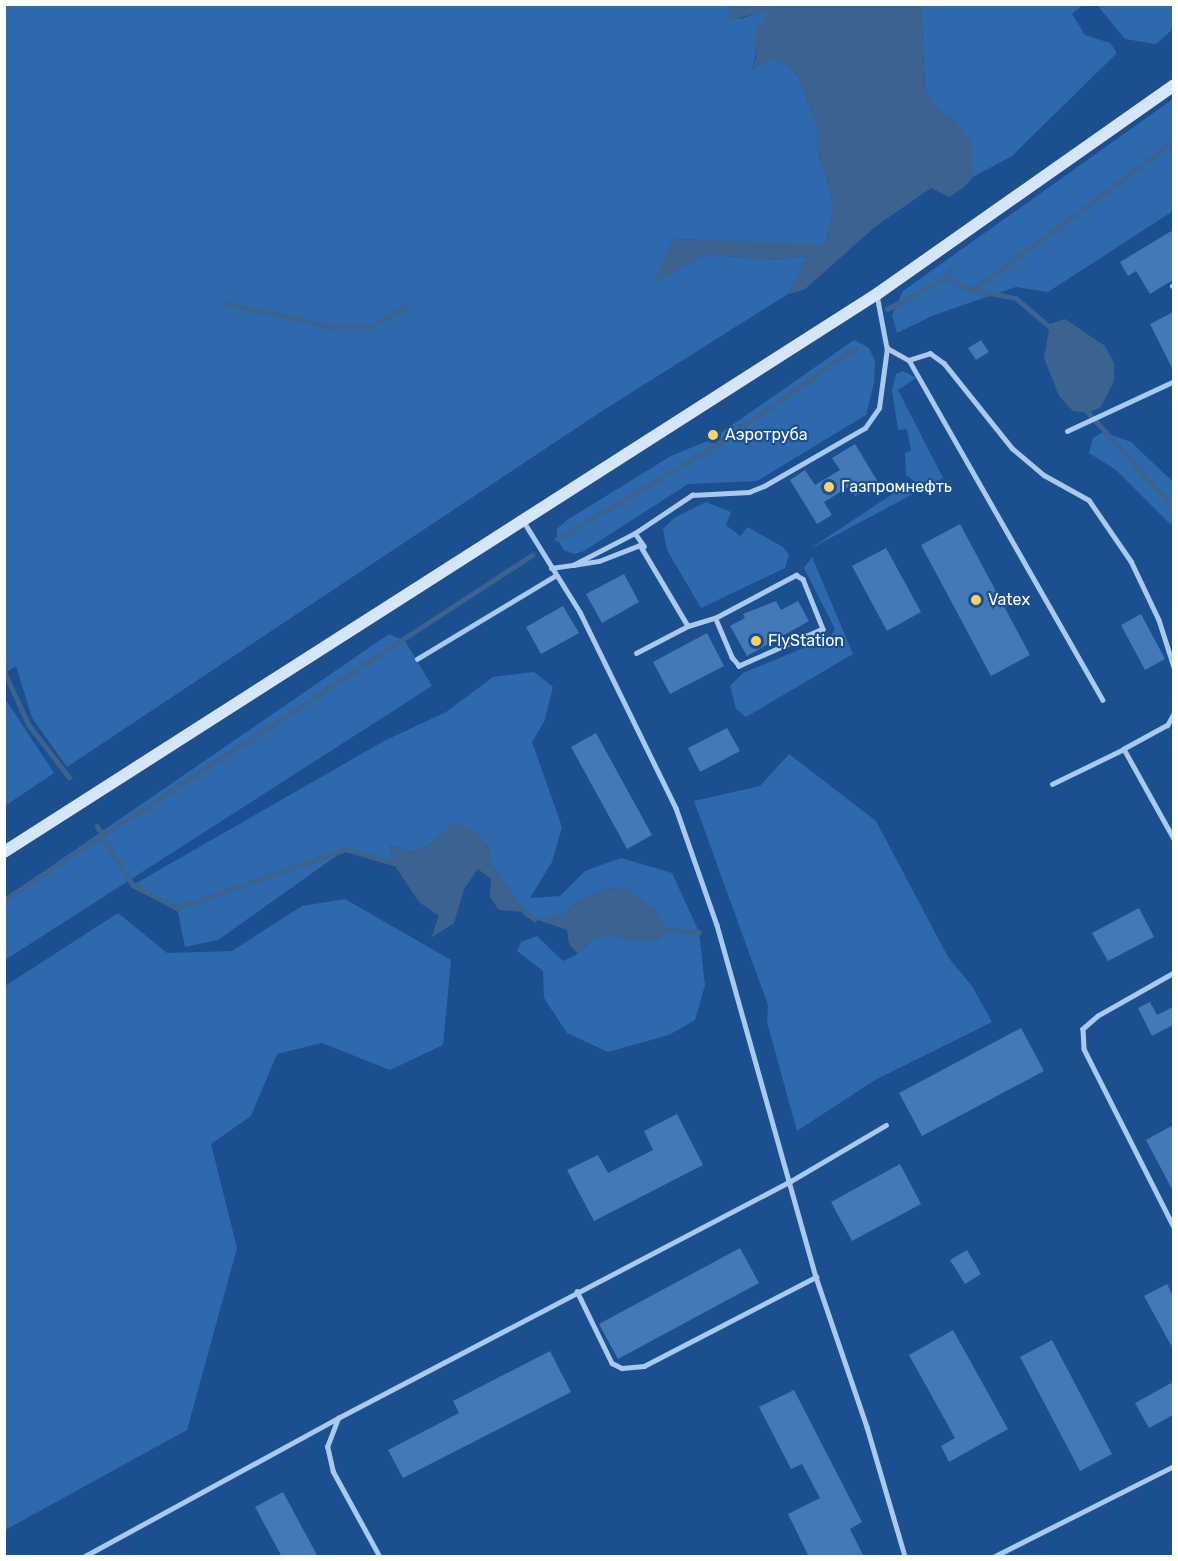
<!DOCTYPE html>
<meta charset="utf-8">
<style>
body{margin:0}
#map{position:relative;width:1178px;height:1561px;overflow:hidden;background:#1b4f8f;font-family:Rubik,sans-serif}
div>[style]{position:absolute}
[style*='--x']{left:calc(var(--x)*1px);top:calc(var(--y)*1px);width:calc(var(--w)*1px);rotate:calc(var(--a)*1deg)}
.green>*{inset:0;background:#2e69ad}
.water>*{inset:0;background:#3c6290}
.stream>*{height:4.5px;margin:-2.25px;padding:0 2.25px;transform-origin:2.25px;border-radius:2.25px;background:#3c6290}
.building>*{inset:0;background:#4478b7}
.lane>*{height:4.5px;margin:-2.25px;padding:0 2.25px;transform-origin:2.25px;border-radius:2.25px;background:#a9c9ee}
.secondary>*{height:12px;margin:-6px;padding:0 6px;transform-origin:6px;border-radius:6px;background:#d6e6fa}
.dots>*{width:16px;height:16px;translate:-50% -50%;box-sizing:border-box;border:3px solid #1b4f8f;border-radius:50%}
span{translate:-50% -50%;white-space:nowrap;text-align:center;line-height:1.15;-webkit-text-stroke:4.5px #1b4f8f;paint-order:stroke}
.poi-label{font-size:16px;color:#fff}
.left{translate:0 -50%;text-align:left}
.frame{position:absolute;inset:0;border:6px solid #fff;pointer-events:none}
</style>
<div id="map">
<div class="green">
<i style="clip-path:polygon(5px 5px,737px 5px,729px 9px,740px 19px,769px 9px,752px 69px,771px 58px,785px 63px,799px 77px,817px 126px,817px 148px,834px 204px,826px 245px,674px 239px,653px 282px,707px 254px,766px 260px,807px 256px,788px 294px,599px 413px,67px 767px,32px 718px,16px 666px,5px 673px)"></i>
<i style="clip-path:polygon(921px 5px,1083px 5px,1072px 14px,1085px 35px,1110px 43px,1117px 53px,1012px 156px,973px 177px,973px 159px,956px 122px,936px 108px,925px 90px)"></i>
<i style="clip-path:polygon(1097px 5px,1173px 5px,1173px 29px,1156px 44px,1125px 39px)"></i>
<i style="clip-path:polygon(1173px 99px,1173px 211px,1048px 292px,1016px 287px,934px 315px,897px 333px,892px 315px,903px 291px)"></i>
<i style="clip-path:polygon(854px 340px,869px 348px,875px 361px,874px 383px,866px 415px,757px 481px,688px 484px,584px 551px,574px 554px,564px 550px,557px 539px,557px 529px,567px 520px,671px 456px,712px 439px)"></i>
<i style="clip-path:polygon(903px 371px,916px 378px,898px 390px,943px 478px,808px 550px,900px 489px,908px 490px,913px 480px,906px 475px,905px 453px,911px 451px,907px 429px,898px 430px,892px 390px,896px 374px)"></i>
<i style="clip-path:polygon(1103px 432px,1131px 442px,1173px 482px,1173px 527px,1116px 470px,1089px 453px,1093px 438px)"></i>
<i style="clip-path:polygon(706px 502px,731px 512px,726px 525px,740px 536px,748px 527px,783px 547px,789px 555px,785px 568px,701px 608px,667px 550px,663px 529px,674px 518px)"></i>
<i style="clip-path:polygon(812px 557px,853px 654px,746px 717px,736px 709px,730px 686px,743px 673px,830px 637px,835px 629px,804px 568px)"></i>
<i style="clip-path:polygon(389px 634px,405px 641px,432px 686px,5px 960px,5px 898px)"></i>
<i style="clip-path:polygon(534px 672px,553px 687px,544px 722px,532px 742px,562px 827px,552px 862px,530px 898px,560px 896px,585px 871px,621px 858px,672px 873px,699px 932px,705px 985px,695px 1020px,669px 1035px,608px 1052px,567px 1033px,544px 998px,543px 971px,517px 951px,521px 942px,537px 936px,563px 961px,578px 954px,593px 939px,612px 934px,634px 942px,656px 911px,626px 889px,605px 888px,576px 902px,564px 915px,535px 919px,525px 912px,491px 864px,487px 844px,454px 823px,429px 845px,413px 852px,390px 845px,393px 863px,346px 849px,218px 940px,185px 947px,177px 908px,133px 885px,384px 741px,446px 712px,493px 677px)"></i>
<i style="clip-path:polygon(4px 697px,54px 773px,5px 806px,4px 806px)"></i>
<i style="clip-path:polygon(789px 754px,876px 821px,948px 957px,972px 986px,992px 1022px,875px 1080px,797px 1131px,767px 1022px,768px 1005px,694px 801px,760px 786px)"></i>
<i style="clip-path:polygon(345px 899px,451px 960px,443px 1045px,390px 1070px,322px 1043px,277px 1054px,251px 1116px,211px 1144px,237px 1248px,187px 1430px,5px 1530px,5px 986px,118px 913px,167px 953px,232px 951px,302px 906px)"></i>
</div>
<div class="water">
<i style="clip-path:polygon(737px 4px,921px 5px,925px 90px,936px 108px,956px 122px,969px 138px,973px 159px,973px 177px,964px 187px,949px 197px,931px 188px,876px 226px,804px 290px,788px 294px,806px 256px,766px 260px,707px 254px,652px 283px,674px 239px,826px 244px,834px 204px,817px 148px,817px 126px,806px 96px,799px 77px,785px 63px,771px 58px,752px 69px,757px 55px,753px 48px,756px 32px,769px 10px,731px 20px,729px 9px)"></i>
<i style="clip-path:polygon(1065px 319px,1105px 346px,1114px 363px,1114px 381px,1101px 407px,1088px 413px,1073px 411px,1059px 396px,1044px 358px,1050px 324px)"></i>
<i style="clip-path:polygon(454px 822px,469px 827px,487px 844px,491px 864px,525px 912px,499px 910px,490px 897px,491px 879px,478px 869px,464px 889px,454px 923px,431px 938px,439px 916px,419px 902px,393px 863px,389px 845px,413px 852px,429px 845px)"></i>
<i style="clip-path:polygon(605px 888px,626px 889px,656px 911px,667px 930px,657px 941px,634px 942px,612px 934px,593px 939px,578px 954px,569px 944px,567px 930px,535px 919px,564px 915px,576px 902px)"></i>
</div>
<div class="stream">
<i style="--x:950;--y:269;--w:10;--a:114"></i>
<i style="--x:946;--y:278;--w:30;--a:24"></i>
<i style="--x:973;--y:290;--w:44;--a:10.5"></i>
<i style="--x:1016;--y:298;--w:46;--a:40.6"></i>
<i style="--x:973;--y:290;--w:250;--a:-36.5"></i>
<i style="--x:227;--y:304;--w:109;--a:12.1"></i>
<i style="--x:334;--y:327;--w:36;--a:0"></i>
<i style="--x:370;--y:327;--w:41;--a:-29.1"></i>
<i style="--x:887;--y:309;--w:67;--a:-27.7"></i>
<i style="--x:1085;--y:409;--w:132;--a:47.8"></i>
<i style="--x:557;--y:539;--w:175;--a:-30.5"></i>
<i style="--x:708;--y:450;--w:178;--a:-34.7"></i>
<i style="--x:4;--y:671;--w:60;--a:65.2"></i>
<i style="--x:29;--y:725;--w:66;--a:52.4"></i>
<i style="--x:97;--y:826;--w:9;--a:58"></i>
<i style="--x:105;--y:841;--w:52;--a:57.5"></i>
<i style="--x:133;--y:885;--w:50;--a:27.6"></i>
<i style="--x:177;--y:908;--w:179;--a:-19.2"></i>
<i style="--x:346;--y:849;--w:49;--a:16.6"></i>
<i style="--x:4;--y:900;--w:631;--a:-33.16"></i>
<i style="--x:525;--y:912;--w:12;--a:35"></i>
<i style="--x:667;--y:930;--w:32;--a:4"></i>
</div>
<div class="building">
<i style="clip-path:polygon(1173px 230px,1173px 280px,1150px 294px,1136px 271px,1128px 276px,1120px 262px)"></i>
<i style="clip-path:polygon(1173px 312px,1173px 370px,1150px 324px)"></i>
<i style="clip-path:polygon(981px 340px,989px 352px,976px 360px,968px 348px)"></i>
<i style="clip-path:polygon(855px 444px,878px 482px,855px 496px,850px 486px,824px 502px,832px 515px,817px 524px,790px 480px,805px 470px,815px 485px,840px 470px,832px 458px)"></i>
<i style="clip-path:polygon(960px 524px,1030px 655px,991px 676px,921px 545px)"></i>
<i style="clip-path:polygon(886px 548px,921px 612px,887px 631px,852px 566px)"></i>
<i style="clip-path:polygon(624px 574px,639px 602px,602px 623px,586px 594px)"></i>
<i style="clip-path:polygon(776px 601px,781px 610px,798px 601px,809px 621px,747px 656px,730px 626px,745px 618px,743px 614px)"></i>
<i style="clip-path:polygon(563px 606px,579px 633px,541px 654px,526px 627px)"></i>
<i style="clip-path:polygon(1141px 614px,1165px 659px,1145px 670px,1121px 625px)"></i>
<i style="clip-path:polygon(707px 633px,724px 666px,670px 694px,653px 662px)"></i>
<i style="clip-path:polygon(727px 728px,740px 751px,700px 772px,688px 748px)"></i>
<i style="clip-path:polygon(596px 733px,652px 835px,627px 849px,571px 747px)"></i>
<i style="clip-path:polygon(1139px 908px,1154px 937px,1108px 961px,1092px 933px)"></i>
<i style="clip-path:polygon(1150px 1002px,1157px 1015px,1173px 1007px,1173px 1025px,1152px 1036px,1138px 1008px)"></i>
<i style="clip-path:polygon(1021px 1028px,1044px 1071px,922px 1136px,899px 1093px)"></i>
<i style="clip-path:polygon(677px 1114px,703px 1165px,594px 1221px,567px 1170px,598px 1155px,608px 1173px,653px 1150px,644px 1131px)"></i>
<i style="clip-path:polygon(1173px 1125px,1173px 1191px,1146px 1140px)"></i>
<i style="clip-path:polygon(900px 1164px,921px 1204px,852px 1241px,831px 1202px)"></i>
<i style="clip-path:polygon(740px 1248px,759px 1283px,618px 1359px,599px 1324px)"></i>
<i style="clip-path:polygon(967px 1250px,981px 1274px,965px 1284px,950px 1260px)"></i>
<i style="clip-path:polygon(1167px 1284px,1173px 1296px,1173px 1349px,1144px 1296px)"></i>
<i style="clip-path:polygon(953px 1330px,1008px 1429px,949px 1462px,941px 1446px,955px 1438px,909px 1355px)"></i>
<i style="clip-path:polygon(1052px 1340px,1112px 1454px,1080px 1471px,1020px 1357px)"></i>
<i style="clip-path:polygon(550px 1351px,571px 1392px,403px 1478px,388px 1450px,459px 1413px,453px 1401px)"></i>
<i style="clip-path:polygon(1173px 1382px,1173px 1415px,1149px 1428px,1135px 1403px)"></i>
<i style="clip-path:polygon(794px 1390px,862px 1522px,850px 1529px,864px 1557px,809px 1557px,788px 1514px,820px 1498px,802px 1464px,791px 1469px,759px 1407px)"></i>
<i style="clip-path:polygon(283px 1492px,318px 1557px,282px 1557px,255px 1507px)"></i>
</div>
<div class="lane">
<i style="--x:1172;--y:286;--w:2;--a:-27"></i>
<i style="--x:877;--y:295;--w:54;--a:79.3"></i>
<i style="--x:887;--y:348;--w:25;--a:29"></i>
<i style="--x:909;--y:360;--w:22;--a:-18"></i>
<i style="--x:930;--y:353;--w:17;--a:36"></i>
<i style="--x:944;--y:363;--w:109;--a:51.3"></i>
<i style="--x:1012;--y:448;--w:42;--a:40.2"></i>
<i style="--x:1044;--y:475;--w:51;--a:29.1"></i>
<i style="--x:1089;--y:500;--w:74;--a:55.5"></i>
<i style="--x:1131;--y:561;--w:65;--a:64.6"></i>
<i style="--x:1159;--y:620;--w:49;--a:72.3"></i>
<i style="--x:909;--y:360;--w:391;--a:60.3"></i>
<i style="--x:1067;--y:431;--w:118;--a:-25"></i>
<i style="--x:524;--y:522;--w:106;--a:58.1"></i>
<i style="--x:580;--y:612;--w:218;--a:63.9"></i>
<i style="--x:676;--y:808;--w:124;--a:70.7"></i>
<i style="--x:717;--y:925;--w:366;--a:74.3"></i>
<i style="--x:816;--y:1277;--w:158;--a:71.2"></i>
<i style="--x:867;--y:1427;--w:134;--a:73.6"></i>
<i style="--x:635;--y:533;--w:16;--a:55"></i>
<i style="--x:573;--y:565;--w:26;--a:-9"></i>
<i style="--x:599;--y:561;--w:44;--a:-21.3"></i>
<i style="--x:640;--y:545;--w:94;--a:59.3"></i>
<i style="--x:551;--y:568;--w:22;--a:-8"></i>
<i style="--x:573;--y:565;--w:70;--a:-27.3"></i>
<i style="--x:635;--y:533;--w:69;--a:-33.7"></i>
<i style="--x:692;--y:495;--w:57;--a:-3"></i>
<i style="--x:749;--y:492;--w:16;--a:-22"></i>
<i style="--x:764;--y:486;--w:116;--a:-29.9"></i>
<i style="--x:865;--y:428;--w:24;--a:-55"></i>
<i style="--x:879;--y:408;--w:61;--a:-82.4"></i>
<i style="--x:636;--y:653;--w:59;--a:-27.4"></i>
<i style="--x:688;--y:626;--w:28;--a:-17"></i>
<i style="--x:715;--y:618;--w:92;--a:-28"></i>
<i style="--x:796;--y:575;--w:8;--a:30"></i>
<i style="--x:803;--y:579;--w:54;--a:68.2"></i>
<i style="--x:823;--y:629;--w:92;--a:156.2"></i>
<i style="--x:739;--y:666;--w:11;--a:-131"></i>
<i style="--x:732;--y:658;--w:43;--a:-113"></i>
<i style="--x:417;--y:659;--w:162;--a:-31.1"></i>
<i style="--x:1174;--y:714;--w:13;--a:119"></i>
<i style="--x:1168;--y:725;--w:50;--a:151.4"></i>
<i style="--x:1124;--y:749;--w:103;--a:60.9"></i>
<i style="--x:1052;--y:784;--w:80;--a:-25.9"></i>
<i style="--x:1174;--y:973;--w:87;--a:150.5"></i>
<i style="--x:1098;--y:1016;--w:20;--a:139"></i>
<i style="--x:1083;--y:1029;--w:20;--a:87"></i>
<i style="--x:1084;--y:1049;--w:199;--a:63.2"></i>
<i style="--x:577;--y:1291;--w:80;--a:64.1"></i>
<i style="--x:612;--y:1363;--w:11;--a:27"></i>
<i style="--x:622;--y:1368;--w:22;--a:-5"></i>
<i style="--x:644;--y:1366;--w:194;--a:-27.4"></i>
<i style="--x:85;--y:1556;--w:288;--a:-28.6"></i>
<i style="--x:379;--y:1556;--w:96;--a:-118.7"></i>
<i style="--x:333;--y:1472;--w:26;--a:-103"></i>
<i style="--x:327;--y:1447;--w:31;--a:-69"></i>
<i style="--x:338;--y:1418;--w:511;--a:-27.62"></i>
<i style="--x:791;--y:1181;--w:110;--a:-30.5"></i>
<i style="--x:995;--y:1556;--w:200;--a:-26.7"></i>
</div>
<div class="secondary">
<i style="--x:4;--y:852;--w:1036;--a:-32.59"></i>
<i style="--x:877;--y:294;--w:363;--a:-35.1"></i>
</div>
<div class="dots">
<i style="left:713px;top:435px;background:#ffd166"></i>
<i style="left:829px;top:487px;background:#ffd166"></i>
<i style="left:976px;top:600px;background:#ffd166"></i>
<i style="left:756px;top:641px;background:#ffd166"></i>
</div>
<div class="poi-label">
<span class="left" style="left:725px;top:435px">Аэротруба</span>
<span class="left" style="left:841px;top:487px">Газпромнефть</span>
<span class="left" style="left:988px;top:600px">Vatex</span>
<span class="left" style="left:768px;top:641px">FlyStation</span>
</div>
<div class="frame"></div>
</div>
